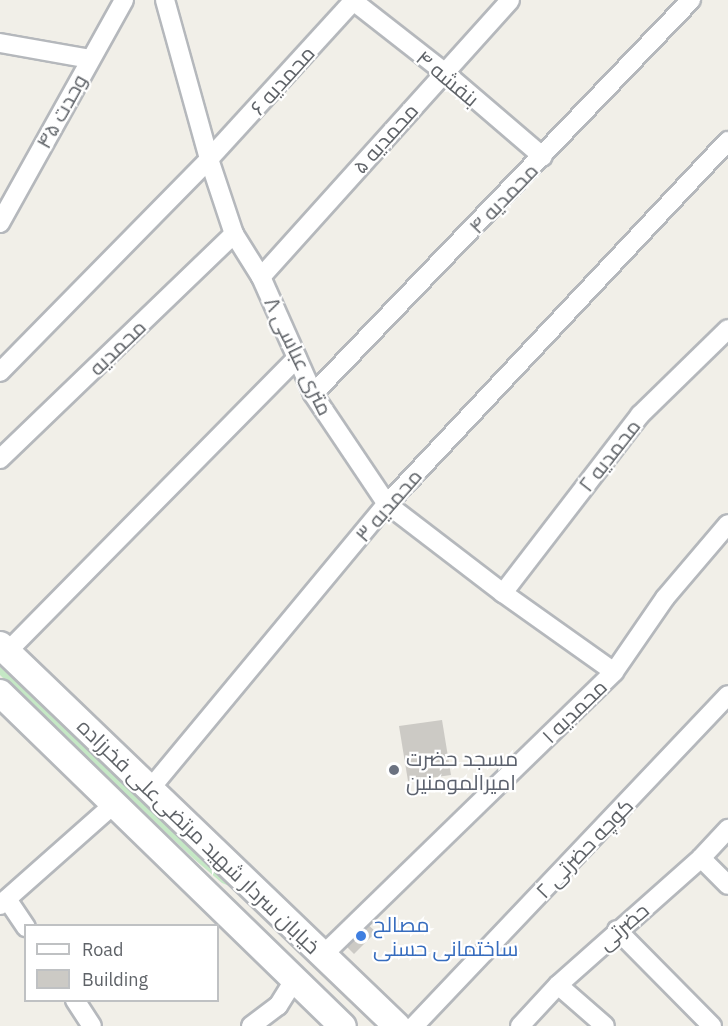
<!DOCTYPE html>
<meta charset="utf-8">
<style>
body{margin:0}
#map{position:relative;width:728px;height:1026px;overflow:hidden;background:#f1efe8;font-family:"IBM Plex Sans",Cairo,sans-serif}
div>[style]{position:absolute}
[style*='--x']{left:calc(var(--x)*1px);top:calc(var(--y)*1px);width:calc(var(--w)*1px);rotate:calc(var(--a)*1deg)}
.green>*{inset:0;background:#c5e8c5}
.building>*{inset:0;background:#cccac5}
.roads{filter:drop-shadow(2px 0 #b5b8bc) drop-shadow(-2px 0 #b5b8bc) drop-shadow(0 2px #b5b8bc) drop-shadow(0 -2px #b5b8bc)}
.minor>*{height:18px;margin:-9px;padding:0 9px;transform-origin:9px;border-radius:9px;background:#fff}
.secondary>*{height:26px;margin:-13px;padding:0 13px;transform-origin:13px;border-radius:13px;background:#fff}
.dots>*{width:16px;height:16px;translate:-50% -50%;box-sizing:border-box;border:3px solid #fff;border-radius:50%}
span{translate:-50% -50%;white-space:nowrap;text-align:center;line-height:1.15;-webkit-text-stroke:4.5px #fff;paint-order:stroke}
.street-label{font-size:21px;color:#5f6368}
.worship-label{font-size:21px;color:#5b616d}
.left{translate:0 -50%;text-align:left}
.shop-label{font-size:21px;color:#366cbe}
.legend{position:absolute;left:24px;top:924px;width:195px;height:78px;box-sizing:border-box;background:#fff;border:2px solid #bfc1c3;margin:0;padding:8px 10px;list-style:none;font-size:18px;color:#5f6368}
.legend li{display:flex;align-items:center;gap:12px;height:30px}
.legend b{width:30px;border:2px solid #bfc1c3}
</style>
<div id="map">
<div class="green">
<i style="clip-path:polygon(0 667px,50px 710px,285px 933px,282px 936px,237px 889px,222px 883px,194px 859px,41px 716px,0 675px)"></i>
</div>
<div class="building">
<i style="clip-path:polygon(442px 720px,451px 775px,408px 781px,399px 726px)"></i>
<i style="clip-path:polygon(364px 921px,376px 932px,354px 954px,346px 946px,347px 939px)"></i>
</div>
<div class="roads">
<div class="minor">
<i style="--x:165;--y:0;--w:165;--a:74.5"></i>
<i style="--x:209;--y:159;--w:79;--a:71.6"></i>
<i style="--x:234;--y:234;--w:51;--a:57.9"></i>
<i style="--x:261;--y:277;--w:128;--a:66"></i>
<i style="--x:313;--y:394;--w:133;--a:56.1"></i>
<i style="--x:387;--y:504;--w:146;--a:37.5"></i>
<i style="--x:503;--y:593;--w:136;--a:35.4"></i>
<i style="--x:352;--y:0;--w:117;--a:38"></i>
<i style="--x:444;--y:72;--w:130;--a:40.6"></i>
<i style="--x:0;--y:43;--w:91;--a:10.1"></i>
<i style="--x:0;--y:223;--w:255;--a:-60.9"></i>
<i style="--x:261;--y:277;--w:372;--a:-48"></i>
<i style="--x:0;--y:372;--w:298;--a:-45.5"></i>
<i style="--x:209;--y:159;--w:215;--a:-47.6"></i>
<i style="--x:313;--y:394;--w:546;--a:-46.19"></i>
<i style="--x:0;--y:459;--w:325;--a:-43.9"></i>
<i style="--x:503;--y:593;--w:225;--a:-52.4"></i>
<i style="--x:640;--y:415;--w:123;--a:-44.3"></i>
<i style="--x:7;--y:652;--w:413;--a:-45.4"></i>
<i style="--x:150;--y:789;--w:371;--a:-50.3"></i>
<i style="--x:387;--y:504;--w:498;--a:-46.8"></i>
<i style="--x:701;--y:858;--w:38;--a:45"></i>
<i style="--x:7;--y:899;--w:34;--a:56"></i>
<i style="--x:0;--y:905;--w:152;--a:-41.5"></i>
<i style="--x:617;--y:930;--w:135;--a:45.3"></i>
<i style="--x:323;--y:955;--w:406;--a:-44.2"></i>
<i style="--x:614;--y:672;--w:90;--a:-55.4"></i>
<i style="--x:665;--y:598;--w:97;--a:-49.6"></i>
<i style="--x:558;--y:985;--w:62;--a:41.1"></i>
<i style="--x:75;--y:1000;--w:31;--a:57"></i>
<i style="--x:251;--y:1026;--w:34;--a:-37"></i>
<i style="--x:278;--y:1006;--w:32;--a:-58"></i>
<i style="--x:414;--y:1026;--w:456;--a:-46.5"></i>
<i style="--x:520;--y:1026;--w:56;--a:-47.2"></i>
<i style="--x:558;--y:985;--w:191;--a:-41.6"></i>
<i style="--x:701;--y:858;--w:40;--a:-47"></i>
</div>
<div class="secondary">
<i style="--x:0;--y:645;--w:550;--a:43.82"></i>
<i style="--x:0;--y:693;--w:478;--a:44.2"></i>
</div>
</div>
<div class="dots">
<i style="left:394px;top:770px;background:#6b7280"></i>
<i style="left:361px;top:936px;background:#3f7fe0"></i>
</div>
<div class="street-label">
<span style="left:448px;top:78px;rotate:40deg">بنفشه ۴</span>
<span style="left:282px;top:80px;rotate:-48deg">محمدیه ۶</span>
<span style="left:61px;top:111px;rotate:-61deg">وحدت ۴۵</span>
<span style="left:385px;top:138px;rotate:-48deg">محمدیه ۵</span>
<span style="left:503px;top:198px;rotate:-46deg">محمدیه ۴</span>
<span style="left:117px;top:347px;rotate:-44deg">محمدیه</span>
<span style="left:299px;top:356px;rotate:64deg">۸ متری عباسی</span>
<span style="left:609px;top:455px;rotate:-52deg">محمدیه ۲</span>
<span style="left:388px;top:505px;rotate:-49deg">محمدیه ۳</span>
<span style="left:574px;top:711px;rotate:-44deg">محمدیه ۱</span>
<span style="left:199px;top:836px;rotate:44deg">خیابان سردار شهید مرتضی‌علی فخرزاده</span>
<span style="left:584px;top:848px;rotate:-46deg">کوچه حضرتی ۲</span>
<span style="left:623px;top:926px;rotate:-41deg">حضرتی</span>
</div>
<div class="worship-label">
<span class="left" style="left:406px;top:770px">مسجد حضرت<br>امیرالمومنین</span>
</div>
<div class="shop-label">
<span class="left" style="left:373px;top:936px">مصالح<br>ساختمانی حسنی</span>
</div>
<ul class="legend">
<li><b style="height:8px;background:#fff"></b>Road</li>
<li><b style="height:16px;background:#cccac5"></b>Building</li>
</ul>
</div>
